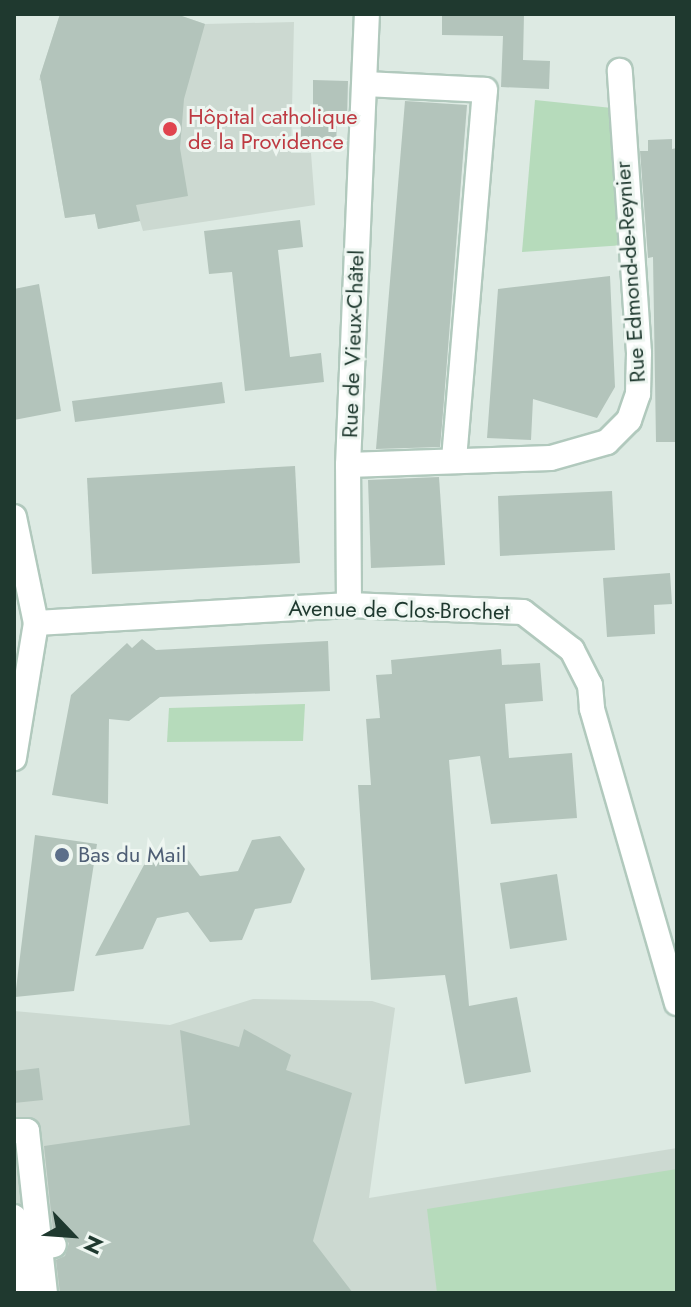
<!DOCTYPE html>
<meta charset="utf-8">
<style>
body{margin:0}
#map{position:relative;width:691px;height:1307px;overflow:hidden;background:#ddeae3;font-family:Jost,sans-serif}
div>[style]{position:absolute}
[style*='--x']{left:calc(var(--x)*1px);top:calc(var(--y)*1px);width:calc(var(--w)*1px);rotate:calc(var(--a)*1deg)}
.built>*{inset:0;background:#ccd9d1}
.green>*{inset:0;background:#b6dbbb}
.building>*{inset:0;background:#b3c4bb}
.roads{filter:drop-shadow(2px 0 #b1c9bd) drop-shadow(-2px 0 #b1c9bd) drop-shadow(0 2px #b1c9bd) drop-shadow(0 -2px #b1c9bd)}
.street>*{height:24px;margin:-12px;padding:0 12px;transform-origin:12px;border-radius:12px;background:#fff}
.secondary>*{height:24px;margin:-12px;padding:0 12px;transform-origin:12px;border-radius:12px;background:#fff}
.dots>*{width:22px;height:22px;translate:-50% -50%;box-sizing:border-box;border:4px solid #eef6f1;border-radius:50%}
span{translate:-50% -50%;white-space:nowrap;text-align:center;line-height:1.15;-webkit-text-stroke:6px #eef6f1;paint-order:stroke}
.health-label{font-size:22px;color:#be3a42}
.left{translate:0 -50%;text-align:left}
.street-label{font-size:22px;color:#1f392f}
.service-label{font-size:22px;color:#4e5e75}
.frame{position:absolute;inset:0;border:16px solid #1f392f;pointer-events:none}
.north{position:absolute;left:32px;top:1195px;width:80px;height:80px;-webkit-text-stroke:6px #eef6f1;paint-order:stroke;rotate:115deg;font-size:22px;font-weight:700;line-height:32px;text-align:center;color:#1f392f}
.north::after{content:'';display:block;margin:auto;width:28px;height:36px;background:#1f392f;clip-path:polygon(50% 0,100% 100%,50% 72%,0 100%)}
</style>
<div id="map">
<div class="built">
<i style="clip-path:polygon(60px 14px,176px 14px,205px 24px,294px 22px,291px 153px,311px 153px,315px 205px,143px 231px,140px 221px,98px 229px,95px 214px,65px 218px,45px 104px,73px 102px,76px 93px,39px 80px)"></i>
<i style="clip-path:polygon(253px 999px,372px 1001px,395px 1008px,369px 1198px,677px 1148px,677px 1293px,14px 1293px,14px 1011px,170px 1025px)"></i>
</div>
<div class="green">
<i style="clip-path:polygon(535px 100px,612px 108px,625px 245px,522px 252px)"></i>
<i style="clip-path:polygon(305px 704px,303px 741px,167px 742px,169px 708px)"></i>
<i style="clip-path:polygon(677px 1169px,677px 1293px,437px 1293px,427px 1209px)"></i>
</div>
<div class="building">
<i style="clip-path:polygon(60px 14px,176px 14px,205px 24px,184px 99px,180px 148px,188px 196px,136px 205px,140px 221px,98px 229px,95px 214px,65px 218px,40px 76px)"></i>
<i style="clip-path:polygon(442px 14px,524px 14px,523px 60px,550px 61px,549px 89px,501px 87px,503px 36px,442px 35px)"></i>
<i style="clip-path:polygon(313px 80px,348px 81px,347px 120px,337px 120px,336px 147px,300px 146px,301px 116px,313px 116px)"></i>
<i style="clip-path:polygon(405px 101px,467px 105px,442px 425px,440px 447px,376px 449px)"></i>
<i style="clip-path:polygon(672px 139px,672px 149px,677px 148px,677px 442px,656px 442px,653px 257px,648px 258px,640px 151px,648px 151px,648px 140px)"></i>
<i style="clip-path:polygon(300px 220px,303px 247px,278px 250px,290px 357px,321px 353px,324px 382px,245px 391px,232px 272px,209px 274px,204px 231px)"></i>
<i style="clip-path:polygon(610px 276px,615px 387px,597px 418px,533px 399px,531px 440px,487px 438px,498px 289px)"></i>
<i style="clip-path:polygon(39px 284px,61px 411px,14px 420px,14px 289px)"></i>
<i style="clip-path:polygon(222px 382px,225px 403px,75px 422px,72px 401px)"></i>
<i style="clip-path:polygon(295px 466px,300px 563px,92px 574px,87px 478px)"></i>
<i style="clip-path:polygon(439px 477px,445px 565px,371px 568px,368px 480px)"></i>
<i style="clip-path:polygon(612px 491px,615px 550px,500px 556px,498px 496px)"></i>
<i style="clip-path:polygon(670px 573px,672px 604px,654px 605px,655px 634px,607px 637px,603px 578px)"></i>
<i style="clip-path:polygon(142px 639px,156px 650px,328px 641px,330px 691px,160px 697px,129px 721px,109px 719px,108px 804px,52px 795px,71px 695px,127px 643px,132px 648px)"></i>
<i style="clip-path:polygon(501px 649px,502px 665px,540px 663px,543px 701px,505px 704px,509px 758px,572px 753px,577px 818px,491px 824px,480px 756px,449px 760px,469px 1006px,517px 997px,531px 1072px,465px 1084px,445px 975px,371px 980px,358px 785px,371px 785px,366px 719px,380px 718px,376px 675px,392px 674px,391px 660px)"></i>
<i style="clip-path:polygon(35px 835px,97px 844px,74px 991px,15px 997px)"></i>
<i style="clip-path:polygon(280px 836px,305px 869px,291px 903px,255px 909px,242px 940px,210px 942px,188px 912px,157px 918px,143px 949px,95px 956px,151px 852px,185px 856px,200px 876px,238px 871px,252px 840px)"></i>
<i style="clip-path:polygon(557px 874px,567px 940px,510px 949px,500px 883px)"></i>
<i style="clip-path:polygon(244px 1029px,291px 1055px,286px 1070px,352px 1093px,313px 1241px,353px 1293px,60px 1293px,56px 1260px,65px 1256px,69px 1243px,53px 1230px,44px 1146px,190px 1125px,180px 1030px,239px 1047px)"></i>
<i style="clip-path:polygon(39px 1068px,43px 1100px,14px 1103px,14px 1071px)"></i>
</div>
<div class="roads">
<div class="street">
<i style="--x:367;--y:84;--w:118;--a:2.9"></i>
<i style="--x:485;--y:90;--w:370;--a:94.8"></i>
<i style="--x:348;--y:465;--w:203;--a:-2"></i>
<i style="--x:551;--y:458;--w:58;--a:-15.9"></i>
<i style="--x:607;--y:442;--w:31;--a:-45"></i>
<i style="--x:629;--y:420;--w:28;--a:-71"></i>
<i style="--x:638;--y:394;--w:41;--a:-88.6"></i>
<i style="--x:639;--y:353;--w:283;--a:-93.9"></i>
<i style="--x:349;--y:605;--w:140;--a:-90.4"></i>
<i style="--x:348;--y:465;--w:451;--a:-87.6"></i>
<i style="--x:36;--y:623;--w:314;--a:-3.3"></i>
<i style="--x:349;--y:605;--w:174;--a:2.3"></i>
<i style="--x:523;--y:612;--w:62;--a:37.8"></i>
<i style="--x:572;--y:650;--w:39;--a:63"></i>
<i style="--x:590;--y:685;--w:24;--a:85"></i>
<i style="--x:592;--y:709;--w:306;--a:73.9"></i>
<i style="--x:14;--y:1131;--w:13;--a:0"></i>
<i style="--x:27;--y:1131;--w:118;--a:83.7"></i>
<i style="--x:40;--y:1248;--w:14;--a:-12"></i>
<i style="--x:14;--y:1217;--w:77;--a:81.8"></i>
<i style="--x:40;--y:1248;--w:45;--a:83.7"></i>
</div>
<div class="secondary">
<i style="--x:14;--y:517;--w:108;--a:78.3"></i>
<i style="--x:36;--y:623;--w:137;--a:99.3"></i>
</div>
</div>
<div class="dots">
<i style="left:170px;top:129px;background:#e0444e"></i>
<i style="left:62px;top:855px;background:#5c6f8a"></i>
</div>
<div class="health-label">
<span class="left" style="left:188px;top:129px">Hôpital catholique<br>de la Providence</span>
</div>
<div class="street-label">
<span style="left:630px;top:272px;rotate:-94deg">Rue Edmond-de-Reynier</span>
<span style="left:353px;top:344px;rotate:-88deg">Rue de Vieux-Châtel</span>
<span style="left:399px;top:610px;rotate:1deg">Avenue de Clos-Brochet</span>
</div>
<div class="service-label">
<span class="left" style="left:78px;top:855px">Bas du Mail</span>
</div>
<div class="frame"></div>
<div class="north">N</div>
</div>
